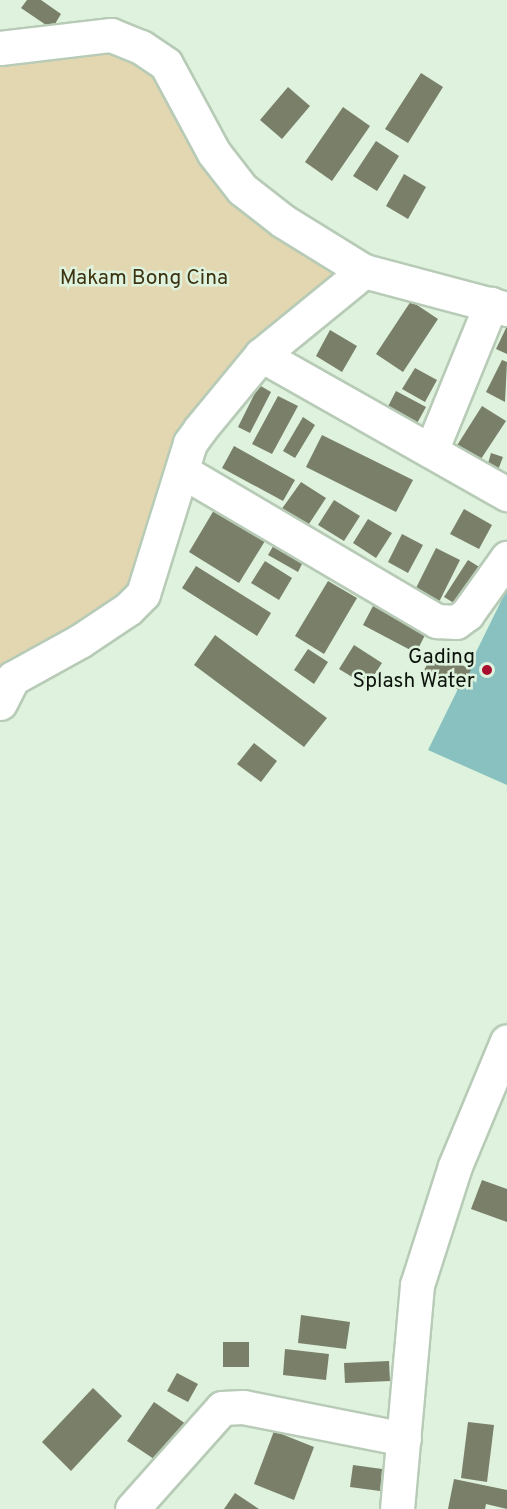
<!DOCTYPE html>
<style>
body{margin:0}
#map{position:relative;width:507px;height:1509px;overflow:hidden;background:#def2dd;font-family:Overpass,sans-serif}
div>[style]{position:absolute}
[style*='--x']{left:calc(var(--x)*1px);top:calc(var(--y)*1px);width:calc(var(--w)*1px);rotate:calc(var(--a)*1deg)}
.green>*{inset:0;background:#e2d7b0}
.water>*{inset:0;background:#88c1c0}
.building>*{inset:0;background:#797f68}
.roads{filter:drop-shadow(2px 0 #b7cbb7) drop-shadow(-2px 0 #b7cbb7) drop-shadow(0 2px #b7cbb7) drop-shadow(0 -2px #b7cbb7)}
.street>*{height:33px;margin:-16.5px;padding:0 16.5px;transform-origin:16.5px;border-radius:16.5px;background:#fff}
.secondary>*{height:33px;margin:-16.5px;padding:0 16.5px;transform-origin:16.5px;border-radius:16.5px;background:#fff}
.dots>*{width:16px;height:16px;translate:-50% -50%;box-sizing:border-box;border:3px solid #def2dd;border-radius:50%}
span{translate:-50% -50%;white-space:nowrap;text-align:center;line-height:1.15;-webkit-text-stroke:5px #def2dd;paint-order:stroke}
.park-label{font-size:21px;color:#3e3411}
.poi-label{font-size:21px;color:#0c130c}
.right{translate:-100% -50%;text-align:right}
</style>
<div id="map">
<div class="green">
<i style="clip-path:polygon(137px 35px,260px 194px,374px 268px,264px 358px,200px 443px,154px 606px,20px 683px,0 716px,0 47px)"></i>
</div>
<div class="water">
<i style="clip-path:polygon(507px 589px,507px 785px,428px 750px)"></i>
</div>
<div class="building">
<i style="clip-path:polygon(27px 0,41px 0,61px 14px,52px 29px,21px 8px)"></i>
<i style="clip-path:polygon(421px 73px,443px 87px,408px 143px,385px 129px)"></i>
<i style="clip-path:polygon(288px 87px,310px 106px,282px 139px,260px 120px)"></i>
<i style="clip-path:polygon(343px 107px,370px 126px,332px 181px,305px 162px)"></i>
<i style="clip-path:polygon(376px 141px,399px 156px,377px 191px,353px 176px)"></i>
<i style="clip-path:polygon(404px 174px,426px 187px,408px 219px,386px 206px)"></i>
<i style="clip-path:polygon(411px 301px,438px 319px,403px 372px,376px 354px)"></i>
<i style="clip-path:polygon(507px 326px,507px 354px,496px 349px)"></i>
<i style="clip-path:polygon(330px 330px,357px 346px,342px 372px,316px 356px)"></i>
<i style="clip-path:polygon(502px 360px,507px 362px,505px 402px,486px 392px)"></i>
<i style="clip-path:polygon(415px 368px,437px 380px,425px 402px,402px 389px)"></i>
<i style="clip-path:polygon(259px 385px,271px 392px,250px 433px,238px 427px)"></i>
<i style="clip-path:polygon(396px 391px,426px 407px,410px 436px,381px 420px)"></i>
<i style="clip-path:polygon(278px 396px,298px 406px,272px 454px,252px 444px)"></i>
<i style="clip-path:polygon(482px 406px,506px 421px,479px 462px,456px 447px)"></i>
<i style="clip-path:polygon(303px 417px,315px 425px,295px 458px,283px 451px)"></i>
<i style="clip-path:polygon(322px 435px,413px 480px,396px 512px,306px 467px)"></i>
<i style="clip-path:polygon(234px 446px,295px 480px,283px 501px,222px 468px)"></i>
<i style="clip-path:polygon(491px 453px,503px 457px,498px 470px,487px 467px)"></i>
<i style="clip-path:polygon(301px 482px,326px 498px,307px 527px,281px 510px)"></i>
<i style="clip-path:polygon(334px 500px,360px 516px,344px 541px,318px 525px)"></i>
<i style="clip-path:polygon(464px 509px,492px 525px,479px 549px,450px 534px)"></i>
<i style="clip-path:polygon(214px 510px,265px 541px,239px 583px,189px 552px)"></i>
<i style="clip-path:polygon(368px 519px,392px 533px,376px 558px,353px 543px)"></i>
<i style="clip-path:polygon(402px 534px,423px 545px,408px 573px,388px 562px)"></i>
<i style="clip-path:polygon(275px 543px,304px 560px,298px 572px,268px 555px)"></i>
<i style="clip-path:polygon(436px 548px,460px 560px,439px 602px,415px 590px)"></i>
<i style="clip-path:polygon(468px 560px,489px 573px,467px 611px,444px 597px)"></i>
<i style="clip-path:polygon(265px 561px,292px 578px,279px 600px,251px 583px)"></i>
<i style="clip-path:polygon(196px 566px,271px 613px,257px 636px,182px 588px)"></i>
<i style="clip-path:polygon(328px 581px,357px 598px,324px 654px,295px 636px)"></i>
<i style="clip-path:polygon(373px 606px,425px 635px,416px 653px,363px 625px)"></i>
<i style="clip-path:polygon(215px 635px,327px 718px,304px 747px,194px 665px)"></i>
<i style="clip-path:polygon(354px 645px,382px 663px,367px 686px,339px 669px)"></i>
<i style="clip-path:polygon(308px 649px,328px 662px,314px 684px,294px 670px)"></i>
<i style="clip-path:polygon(436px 650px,471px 670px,459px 690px,424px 670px)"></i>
<i style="clip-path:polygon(254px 743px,277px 761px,261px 782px,237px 764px)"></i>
<i style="clip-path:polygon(482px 1180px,507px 1189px,507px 1222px,471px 1209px)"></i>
<i style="clip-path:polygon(301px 1315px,350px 1322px,346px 1349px,298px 1343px)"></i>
<i style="clip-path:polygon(223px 1342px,249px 1342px,249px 1367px,223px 1367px)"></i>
<i style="clip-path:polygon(285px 1349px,329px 1354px,326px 1380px,283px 1375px)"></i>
<i style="clip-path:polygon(389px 1361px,390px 1381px,345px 1383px,344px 1363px)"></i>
<i style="clip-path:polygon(177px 1373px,198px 1384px,188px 1402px,167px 1391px)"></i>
<i style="clip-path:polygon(93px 1388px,122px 1416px,71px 1471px,42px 1442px)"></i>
<i style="clip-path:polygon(154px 1402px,186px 1424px,160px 1463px,127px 1441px)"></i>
<i style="clip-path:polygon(468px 1422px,494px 1425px,487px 1482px,461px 1478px)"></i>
<i style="clip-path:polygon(274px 1431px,314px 1447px,294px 1500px,254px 1484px)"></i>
<i style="clip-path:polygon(353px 1465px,382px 1469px,380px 1491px,350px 1487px)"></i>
<i style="clip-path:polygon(454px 1479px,507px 1490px,507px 1509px,486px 1504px,485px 1509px,448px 1509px)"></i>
<i style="clip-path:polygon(235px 1493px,259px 1509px,224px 1509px)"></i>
</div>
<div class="roads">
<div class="street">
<i style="--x:0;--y:48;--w:112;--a:-6.7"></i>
<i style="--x:111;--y:35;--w:32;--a:22"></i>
<i style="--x:141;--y:47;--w:30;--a:34"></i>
<i style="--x:166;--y:64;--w:101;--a:61.7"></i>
<i style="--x:214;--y:153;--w:46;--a:52.1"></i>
<i style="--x:242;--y:189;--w:52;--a:38"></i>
<i style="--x:283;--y:221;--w:95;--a:31.7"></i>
<i style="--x:364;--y:271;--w:148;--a:14.9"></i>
<i style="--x:261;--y:355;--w:283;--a:29.5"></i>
<i style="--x:431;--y:451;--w:159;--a:-67.8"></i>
<i style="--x:182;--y:471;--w:296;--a:30.5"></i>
<i style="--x:437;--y:621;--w:19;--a:3"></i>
<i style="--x:456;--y:622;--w:14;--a:-36"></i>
<i style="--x:467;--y:614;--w:69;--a:-54.5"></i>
<i style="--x:0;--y:703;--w:28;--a:-63"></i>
<i style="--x:13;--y:678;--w:77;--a:-28.9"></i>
<i style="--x:80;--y:641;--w:58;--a:-33.7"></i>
<i style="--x:128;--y:609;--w:21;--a:-45"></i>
<i style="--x:143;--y:594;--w:158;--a:-72.7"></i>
<i style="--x:190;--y:443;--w:17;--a:-54"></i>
<i style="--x:200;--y:429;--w:96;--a:-50.5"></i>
<i style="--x:261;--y:355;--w:133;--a:-39.2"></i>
<i style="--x:132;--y:1509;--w:135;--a:-48.3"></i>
<i style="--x:222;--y:1408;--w:21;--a:-3"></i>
<i style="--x:243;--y:1407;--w:164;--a:11.2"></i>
</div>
<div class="secondary">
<i style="--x:397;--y:1509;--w:225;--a:-84.9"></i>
<i style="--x:417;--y:1285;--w:125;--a:-72.3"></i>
<i style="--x:455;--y:1166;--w:135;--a:-67.4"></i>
</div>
</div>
<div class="dots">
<i style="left:487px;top:670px;background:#a80f2f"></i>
</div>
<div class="park-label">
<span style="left:144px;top:279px">Makam Bong Cina</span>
</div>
<div class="poi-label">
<span class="right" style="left:475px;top:670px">Gading<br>Splash Water</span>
</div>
</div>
